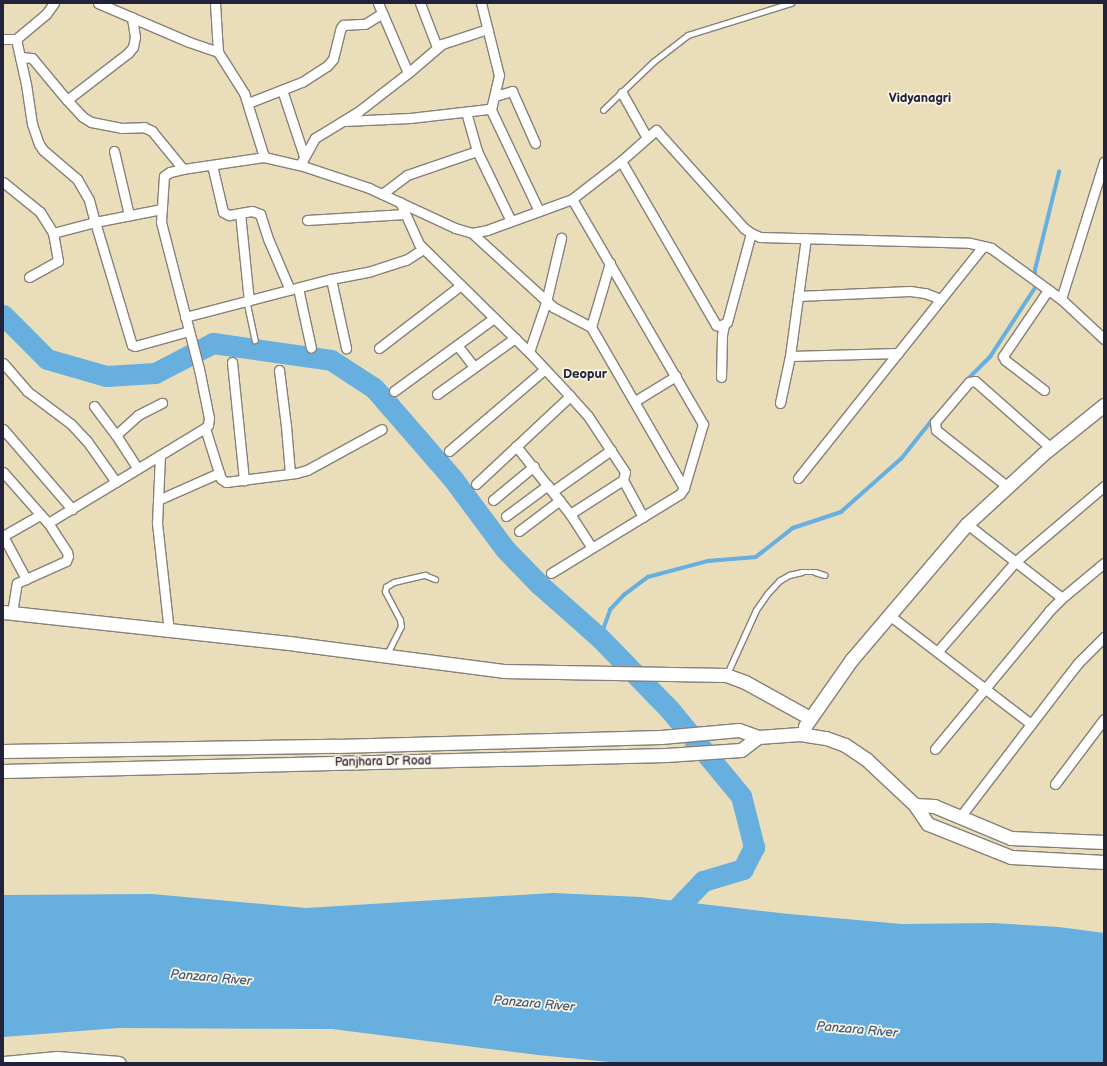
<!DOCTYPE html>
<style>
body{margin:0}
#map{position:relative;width:1107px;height:1066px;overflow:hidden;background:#eaddb9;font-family:"Balsamiq Sans",sans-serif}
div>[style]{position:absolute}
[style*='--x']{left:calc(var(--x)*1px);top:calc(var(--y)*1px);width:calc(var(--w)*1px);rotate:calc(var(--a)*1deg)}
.water>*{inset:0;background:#67afde}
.stream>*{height:3.5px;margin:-1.75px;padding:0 1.75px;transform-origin:1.75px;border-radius:1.75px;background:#67afde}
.river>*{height:21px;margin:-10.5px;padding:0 10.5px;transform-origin:10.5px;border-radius:10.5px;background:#67afde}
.roads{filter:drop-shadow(1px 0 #86807a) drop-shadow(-1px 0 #86807a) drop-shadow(0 1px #86807a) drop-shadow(0 -1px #86807a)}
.lane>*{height:4.5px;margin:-2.25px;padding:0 2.25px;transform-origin:2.25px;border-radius:2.25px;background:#fff}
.street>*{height:9px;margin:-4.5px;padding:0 4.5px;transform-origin:4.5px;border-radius:4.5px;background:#fff}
.secondary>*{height:13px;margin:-6.5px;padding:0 6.5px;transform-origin:6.5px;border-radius:6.5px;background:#fff}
span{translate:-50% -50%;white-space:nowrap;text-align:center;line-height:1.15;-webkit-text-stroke:3.5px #fcf5e5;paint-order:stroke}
.street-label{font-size:12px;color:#22223b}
.neighbourhood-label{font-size:13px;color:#22223b;font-weight:700}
.water-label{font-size:13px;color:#3e5a7c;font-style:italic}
.frame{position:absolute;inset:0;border:4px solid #22223b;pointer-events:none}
</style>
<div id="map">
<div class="water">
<i style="clip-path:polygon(553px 893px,641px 897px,789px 914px,902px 924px,993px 923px,1059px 927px,1104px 933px,1104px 1063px,620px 1063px,538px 1055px,332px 1029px,119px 1028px,3px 1037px,3px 895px,152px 894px,306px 908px)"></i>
</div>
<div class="stream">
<i style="--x:967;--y:380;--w:33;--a:-45"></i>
<i style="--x:990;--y:357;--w:82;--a:-56.9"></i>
<i style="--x:1035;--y:288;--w:18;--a:-90"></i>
<i style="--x:1035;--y:270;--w:101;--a:-76.2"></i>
<i style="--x:600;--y:638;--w:30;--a:-70"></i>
<i style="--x:610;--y:610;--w:21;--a:-47"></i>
<i style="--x:624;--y:595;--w:30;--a:-37"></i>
<i style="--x:648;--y:577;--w:62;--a:-14.9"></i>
<i style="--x:708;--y:561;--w:48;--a:-4.8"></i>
<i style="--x:756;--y:557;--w:47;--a:-38.1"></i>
<i style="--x:793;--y:528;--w:51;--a:-18.4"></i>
<i style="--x:841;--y:512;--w:80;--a:-41.5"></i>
<i style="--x:901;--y:459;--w:50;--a:-51.5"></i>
</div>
<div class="river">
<i style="--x:3;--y:315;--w:62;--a:45"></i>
<i style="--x:47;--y:359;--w:61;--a:16.1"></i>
<i style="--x:106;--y:376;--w:49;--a:-3.5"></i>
<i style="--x:155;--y:373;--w:65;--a:-27.3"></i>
<i style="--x:213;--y:343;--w:119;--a:8.2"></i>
<i style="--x:331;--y:360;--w:51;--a:33.1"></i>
<i style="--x:374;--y:388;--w:121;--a:49"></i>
<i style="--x:453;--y:479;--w:87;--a:53.4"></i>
<i style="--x:505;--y:549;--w:50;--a:45.8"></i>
<i style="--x:540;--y:585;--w:80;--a:41.5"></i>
<i style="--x:600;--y:638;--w:100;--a:45.8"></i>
<i style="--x:670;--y:710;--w:112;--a:50.5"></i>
<i style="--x:741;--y:796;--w:53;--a:75.7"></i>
<i style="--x:754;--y:847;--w:25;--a:117"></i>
<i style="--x:743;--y:869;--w:42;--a:163.3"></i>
<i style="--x:703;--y:881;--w:58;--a:133.6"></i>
</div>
<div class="roads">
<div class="lane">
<i style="--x:603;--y:110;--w:69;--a:-43.8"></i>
<i style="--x:653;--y:62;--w:44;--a:-37.6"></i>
<i style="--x:688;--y:35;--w:108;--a:-17.3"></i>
<i style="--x:247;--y:302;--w:39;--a:78"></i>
<i style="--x:387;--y:654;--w:30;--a:-63"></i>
<i style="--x:401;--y:627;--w:7;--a:-98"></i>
<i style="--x:400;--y:620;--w:32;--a:-118"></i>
<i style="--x:385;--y:592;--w:5;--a:-79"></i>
<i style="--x:386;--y:587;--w:9;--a:-32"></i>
<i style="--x:394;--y:582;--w:32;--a:-13"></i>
<i style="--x:425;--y:575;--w:11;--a:22"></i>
<i style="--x:727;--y:674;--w:70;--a:-65.6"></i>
<i style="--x:756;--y:610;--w:19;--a:-55"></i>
<i style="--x:767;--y:594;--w:18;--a:-47"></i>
<i style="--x:779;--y:581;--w:12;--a:-31"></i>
<i style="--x:789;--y:575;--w:13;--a:-13"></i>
<i style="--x:802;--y:572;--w:13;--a:0"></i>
<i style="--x:815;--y:572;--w:10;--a:17"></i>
</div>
<div class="street">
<i style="--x:54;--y:3;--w:14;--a:126"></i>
<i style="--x:46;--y:14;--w:39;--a:140"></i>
<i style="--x:16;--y:39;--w:46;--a:77.5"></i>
<i style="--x:26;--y:84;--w:40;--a:81.5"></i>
<i style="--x:32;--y:124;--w:21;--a:71"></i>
<i style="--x:39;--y:144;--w:7;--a:56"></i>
<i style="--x:43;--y:150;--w:45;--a:40.5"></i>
<i style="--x:77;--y:179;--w:24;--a:60"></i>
<i style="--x:89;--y:200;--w:23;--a:75"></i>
<i style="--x:95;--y:222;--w:68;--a:-11"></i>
<i style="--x:98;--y:3;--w:99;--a:23.2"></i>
<i style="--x:189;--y:42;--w:31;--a:19"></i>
<i style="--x:215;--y:3;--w:49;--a:86.5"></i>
<i style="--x:218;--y:52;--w:49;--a:57.6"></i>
<i style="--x:244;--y:93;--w:67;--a:72.6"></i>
<i style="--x:264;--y:157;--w:37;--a:13"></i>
<i style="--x:300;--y:165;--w:73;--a:18.4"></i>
<i style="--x:369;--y:188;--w:95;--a:24.9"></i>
<i style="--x:455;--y:228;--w:18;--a:16"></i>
<i style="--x:472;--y:233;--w:15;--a:-11"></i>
<i style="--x:487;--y:230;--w:90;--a:-20"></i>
<i style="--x:572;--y:199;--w:62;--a:-37.8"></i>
<i style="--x:621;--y:161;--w:47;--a:-41.5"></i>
<i style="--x:656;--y:130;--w:132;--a:48.1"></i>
<i style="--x:744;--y:228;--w:9;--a:36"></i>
<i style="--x:751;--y:233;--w:10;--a:24"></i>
<i style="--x:760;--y:237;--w:210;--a:1.6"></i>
<i style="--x:970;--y:243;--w:22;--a:13"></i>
<i style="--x:991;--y:248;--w:87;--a:36.1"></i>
<i style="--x:1061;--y:299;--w:59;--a:42.9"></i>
<i style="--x:420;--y:3;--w:47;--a:68.9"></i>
<i style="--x:481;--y:3;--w:74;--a:76"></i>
<i style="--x:499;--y:75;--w:36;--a:103"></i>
<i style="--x:3;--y:39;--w:13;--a:0"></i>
<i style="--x:20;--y:57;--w:12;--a:5"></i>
<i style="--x:32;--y:58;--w:55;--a:50.2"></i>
<i style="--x:67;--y:100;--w:23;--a:47"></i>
<i style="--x:83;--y:117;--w:9;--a:32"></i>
<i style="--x:91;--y:122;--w:31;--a:11"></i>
<i style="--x:121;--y:128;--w:23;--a:-2"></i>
<i style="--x:144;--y:127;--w:9;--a:27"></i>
<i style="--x:152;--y:131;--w:49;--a:50.8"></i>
<i style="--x:408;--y:73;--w:45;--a:-40.5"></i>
<i style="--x:442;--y:44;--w:48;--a:-18.1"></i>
<i style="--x:282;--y:90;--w:70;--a:71.6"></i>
<i style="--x:622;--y:93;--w:51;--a:60.9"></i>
<i style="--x:495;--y:96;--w:18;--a:-16"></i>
<i style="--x:512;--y:91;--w:57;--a:66.1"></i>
<i style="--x:67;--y:100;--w:77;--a:-37.6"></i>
<i style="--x:128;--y:53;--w:8;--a:-50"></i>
<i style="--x:133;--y:47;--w:10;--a:-79"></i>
<i style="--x:135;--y:37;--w:20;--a:-99"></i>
<i style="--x:248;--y:103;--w:58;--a:-21.3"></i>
<i style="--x:302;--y:82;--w:30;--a:-33"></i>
<i style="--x:327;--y:66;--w:9;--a:-49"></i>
<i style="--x:333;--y:59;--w:32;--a:-76"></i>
<i style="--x:341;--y:28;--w:4;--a:-56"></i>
<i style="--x:343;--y:25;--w:22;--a:-3"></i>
<i style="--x:365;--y:24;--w:19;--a:-32"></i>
<i style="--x:466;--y:112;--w:41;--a:74.2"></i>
<i style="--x:477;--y:151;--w:78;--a:64.1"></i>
<i style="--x:344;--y:121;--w:66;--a:-2.6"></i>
<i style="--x:410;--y:118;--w:79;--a:-6.6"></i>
<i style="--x:488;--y:109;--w:3;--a:18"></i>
<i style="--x:491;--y:110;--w:112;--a:64.6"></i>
<i style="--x:114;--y:151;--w:66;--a:76.8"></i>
<i style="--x:621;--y:161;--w:190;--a:59.9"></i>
<i style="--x:716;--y:325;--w:4;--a:14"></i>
<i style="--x:720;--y:326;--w:8;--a:-30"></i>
<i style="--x:727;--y:322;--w:92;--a:-74.9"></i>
<i style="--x:212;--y:165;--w:48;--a:76.8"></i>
<i style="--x:223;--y:212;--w:7;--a:27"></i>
<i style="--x:229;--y:215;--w:23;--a:-10"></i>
<i style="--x:252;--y:211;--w:9;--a:21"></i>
<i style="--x:260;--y:214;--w:28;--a:72"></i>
<i style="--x:269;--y:241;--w:53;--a:66.8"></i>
<i style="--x:300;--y:165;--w:31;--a:-61"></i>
<i style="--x:315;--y:138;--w:52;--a:-31.5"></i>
<i style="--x:359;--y:111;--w:62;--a:-37.8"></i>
<i style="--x:408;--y:73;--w:76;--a:-113.2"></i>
<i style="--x:3;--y:182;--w:48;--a:39"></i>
<i style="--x:40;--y:212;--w:25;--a:58"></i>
<i style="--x:382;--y:194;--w:31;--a:-37"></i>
<i style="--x:407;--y:175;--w:74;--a:-18.9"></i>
<i style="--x:400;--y:202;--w:46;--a:65.7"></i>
<i style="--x:419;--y:244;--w:154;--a:44.5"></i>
<i style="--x:529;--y:352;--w:60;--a:47"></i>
<i style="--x:570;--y:396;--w:27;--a:48"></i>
<i style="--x:588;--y:416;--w:67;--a:56.5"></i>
<i style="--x:625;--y:472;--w:8;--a:104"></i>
<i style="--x:623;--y:480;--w:63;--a:147.3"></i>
<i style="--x:240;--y:213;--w:88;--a:84.2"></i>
<i style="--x:307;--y:220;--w:98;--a:-3.5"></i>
<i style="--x:472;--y:233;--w:110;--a:42.4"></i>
<i style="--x:553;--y:307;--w:43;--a:27.8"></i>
<i style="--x:591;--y:327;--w:186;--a:60"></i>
<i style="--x:29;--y:277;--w:33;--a:-29"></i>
<i style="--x:58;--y:261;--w:28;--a:-100"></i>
<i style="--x:53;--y:233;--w:43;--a:-14.7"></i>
<i style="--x:95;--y:222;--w:128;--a:73.3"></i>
<i style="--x:132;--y:345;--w:3;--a:18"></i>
<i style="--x:135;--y:346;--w:56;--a:-15.5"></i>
<i style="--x:331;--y:279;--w:71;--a:77.7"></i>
<i style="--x:298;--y:288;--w:61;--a:77.8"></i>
<i style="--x:798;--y:296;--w:112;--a:-2.6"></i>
<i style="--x:910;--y:291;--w:15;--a:8"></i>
<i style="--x:925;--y:293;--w:17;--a:21"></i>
<i style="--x:1061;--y:299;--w:144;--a:-72.6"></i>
<i style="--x:185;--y:317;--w:151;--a:-14.6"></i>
<i style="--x:331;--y:279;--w:38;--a:-11"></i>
<i style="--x:368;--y:272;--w:40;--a:-18"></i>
<i style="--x:406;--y:260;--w:20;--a:-33"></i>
<i style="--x:591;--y:327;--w:67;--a:-73.5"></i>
<i style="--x:457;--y:345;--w:28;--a:52"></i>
<i style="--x:379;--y:348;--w:103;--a:-37.5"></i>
<i style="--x:529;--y:352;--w:53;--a:-71.2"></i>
<i style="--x:546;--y:302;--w:66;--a:-76.8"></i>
<i style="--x:790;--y:356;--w:108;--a:-1.6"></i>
<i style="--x:232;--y:362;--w:119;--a:84.2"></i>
<i style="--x:3;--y:363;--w:37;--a:49"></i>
<i style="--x:27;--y:391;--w:55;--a:36.9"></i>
<i style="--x:71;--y:424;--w:23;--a:47"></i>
<i style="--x:87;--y:441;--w:50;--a:54.7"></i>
<i style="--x:279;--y:370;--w:56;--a:82.9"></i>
<i style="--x:286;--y:426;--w:48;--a:85.2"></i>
<i style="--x:721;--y:377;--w:42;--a:-88.6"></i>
<i style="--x:722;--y:335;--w:10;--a:-79"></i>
<i style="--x:1044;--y:390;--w:49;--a:-142.4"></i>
<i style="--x:1005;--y:360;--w:4;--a:-117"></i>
<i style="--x:1003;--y:356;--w:80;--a:-55.7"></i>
<i style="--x:394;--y:391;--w:124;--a:-36.1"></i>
<i style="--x:437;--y:394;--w:96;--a:-35.7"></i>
<i style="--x:635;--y:401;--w:48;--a:-31.4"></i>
<i style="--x:780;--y:403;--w:48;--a:-78"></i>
<i style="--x:790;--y:356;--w:119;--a:-82.3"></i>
<i style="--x:94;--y:406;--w:36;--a:53"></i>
<i style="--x:116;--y:435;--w:40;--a:57.1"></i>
<i style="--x:205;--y:428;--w:53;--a:72.6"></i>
<i style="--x:221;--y:479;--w:6;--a:31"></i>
<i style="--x:226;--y:482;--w:71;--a:-7.3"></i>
<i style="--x:296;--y:473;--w:11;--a:-15"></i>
<i style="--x:307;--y:470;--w:85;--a:-28.7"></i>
<i style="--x:3;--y:429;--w:106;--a:49.2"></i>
<i style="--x:116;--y:435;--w:30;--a:-42"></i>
<i style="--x:138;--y:415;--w:27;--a:-27"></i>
<i style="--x:516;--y:446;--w:87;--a:51.5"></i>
<i style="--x:570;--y:514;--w:40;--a:57.1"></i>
<i style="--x:449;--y:451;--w:126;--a:-40.5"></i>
<i style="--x:160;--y:455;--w:68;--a:92.5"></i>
<i style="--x:157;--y:523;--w:109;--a:83.7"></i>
<i style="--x:3;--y:472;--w:68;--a:48.6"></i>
<i style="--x:48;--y:523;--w:184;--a:-31.2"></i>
<i style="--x:205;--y:428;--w:4;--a:-45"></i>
<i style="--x:208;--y:425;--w:7;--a:-82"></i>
<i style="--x:209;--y:418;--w:50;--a:-101.5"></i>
<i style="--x:199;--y:369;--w:152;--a:-104.5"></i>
<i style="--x:161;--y:222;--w:46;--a:-86.3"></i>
<i style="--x:164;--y:176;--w:7;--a:-34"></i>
<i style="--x:170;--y:172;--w:13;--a:-13"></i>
<i style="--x:183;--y:169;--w:82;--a:-8.4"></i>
<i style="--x:798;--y:478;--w:297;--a:-51.4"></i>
<i style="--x:623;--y:480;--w:42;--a:61.6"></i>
<i style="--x:476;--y:484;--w:129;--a:-43.1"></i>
<i style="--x:1008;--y:487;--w:92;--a:-141.6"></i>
<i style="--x:936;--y:430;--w:8;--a:-97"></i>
<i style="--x:935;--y:422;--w:52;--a:-49.6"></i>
<i style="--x:969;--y:382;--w:6;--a:-9"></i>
<i style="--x:975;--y:381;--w:101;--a:41.4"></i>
<i style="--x:553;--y:491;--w:71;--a:-35.3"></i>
<i style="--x:158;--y:500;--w:67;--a:-23.9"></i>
<i style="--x:493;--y:500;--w:53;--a:-39.7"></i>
<i style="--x:506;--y:516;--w:52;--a:-36.4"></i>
<i style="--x:967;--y:524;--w:120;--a:37.9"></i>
<i style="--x:519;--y:531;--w:51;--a:-37.1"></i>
<i style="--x:3;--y:536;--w:49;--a:61.9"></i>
<i style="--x:3;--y:536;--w:43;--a:-29.6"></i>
<i style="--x:551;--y:573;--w:151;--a:-31.5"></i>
<i style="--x:680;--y:494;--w:7;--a:-56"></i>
<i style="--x:684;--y:488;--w:67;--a:-73.5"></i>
<i style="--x:703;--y:424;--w:260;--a:-120.2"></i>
<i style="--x:12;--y:613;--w:30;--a:-81"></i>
<i style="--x:17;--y:583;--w:54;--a:-24.2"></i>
<i style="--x:66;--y:561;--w:5;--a:-68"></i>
<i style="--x:68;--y:556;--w:4;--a:-104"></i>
<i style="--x:67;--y:552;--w:35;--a:-123"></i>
<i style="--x:889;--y:615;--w:179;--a:37.5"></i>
<i style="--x:938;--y:651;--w:119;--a:-49.1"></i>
<i style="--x:1016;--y:561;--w:116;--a:-40.4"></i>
<i style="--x:935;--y:749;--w:179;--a:-50.4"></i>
<i style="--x:1049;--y:611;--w:18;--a:-45"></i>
<i style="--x:1062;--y:598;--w:55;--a:-39.8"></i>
<i style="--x:1055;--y:784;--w:81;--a:-53"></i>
<i style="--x:960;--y:817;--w:171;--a:-52.6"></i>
<i style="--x:1064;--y:681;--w:23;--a:-52"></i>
<i style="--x:1078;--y:663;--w:37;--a:-45"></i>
</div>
<div class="secondary">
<i style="--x:3;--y:612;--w:295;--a:6.2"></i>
<i style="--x:296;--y:644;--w:209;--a:7.4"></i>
<i style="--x:503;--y:671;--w:223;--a:1"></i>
<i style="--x:726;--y:675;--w:20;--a:20"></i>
<i style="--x:745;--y:682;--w:74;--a:29"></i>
<i style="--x:805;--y:726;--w:82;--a:-55"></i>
<i style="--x:852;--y:659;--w:177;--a:-49.6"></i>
<i style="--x:967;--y:524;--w:103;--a:-42.6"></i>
<i style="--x:1043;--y:454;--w:78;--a:-38.8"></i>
<i style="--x:3;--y:751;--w:333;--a:-0.9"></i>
<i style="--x:336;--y:746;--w:325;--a:-1.6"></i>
<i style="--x:661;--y:737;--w:78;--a:-5.1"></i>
<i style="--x:739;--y:730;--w:20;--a:20"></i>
<i style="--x:758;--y:737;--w:42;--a:-4.1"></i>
<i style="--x:800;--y:734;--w:26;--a:9"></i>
<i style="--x:826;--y:738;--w:20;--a:20"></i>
<i style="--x:845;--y:745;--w:25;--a:34"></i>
<i style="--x:866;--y:759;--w:67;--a:43.2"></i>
<i style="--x:915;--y:805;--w:23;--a:56"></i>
<i style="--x:928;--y:824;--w:89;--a:21.7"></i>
<i style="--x:1011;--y:857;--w:93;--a:3.1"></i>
<i style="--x:3;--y:771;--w:663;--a:-1.38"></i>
<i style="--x:666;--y:755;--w:75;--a:-3.8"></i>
<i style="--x:741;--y:750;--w:21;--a:-37"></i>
<i style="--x:915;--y:805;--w:19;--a:3"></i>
<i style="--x:934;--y:806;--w:83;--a:22.6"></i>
<i style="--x:1011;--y:838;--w:93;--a:2.5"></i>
<i style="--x:4;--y:1063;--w:53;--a:-5.4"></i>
<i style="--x:57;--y:1058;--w:62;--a:4.6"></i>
</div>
</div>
<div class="street-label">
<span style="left:383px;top:762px;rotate:-1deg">Panjhara Dr Road</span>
</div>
<div class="neighbourhood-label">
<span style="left:920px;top:98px">Vidyanagri</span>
<span style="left:585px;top:374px">Deopur</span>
</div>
<div class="water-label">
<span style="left:211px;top:978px;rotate:5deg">Panzara River</span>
<span style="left:534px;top:1004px;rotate:5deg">Panzara River</span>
<span style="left:857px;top:1030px;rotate:5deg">Panzara River</span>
</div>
<div class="frame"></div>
</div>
